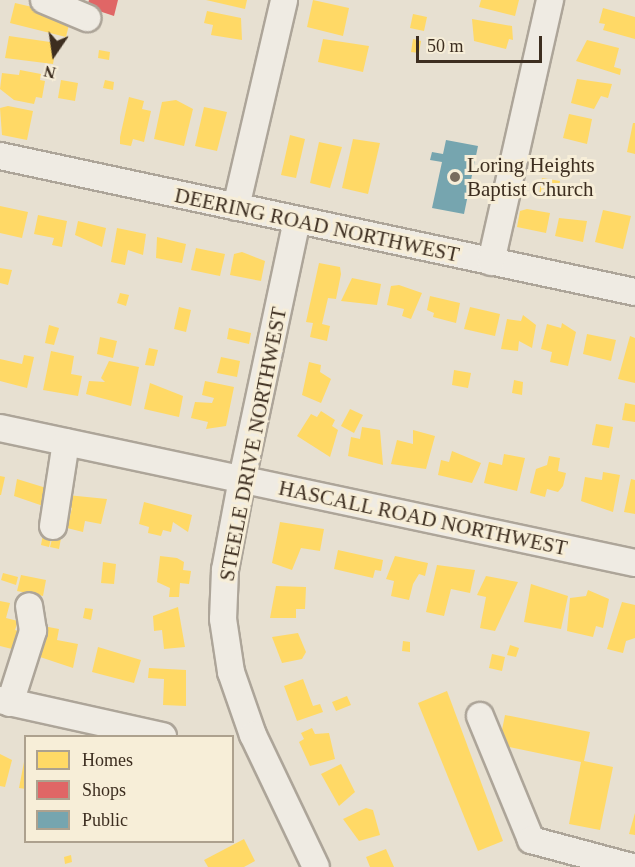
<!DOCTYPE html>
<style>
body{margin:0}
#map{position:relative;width:635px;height:867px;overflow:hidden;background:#e7e0d1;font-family:Georgia,serif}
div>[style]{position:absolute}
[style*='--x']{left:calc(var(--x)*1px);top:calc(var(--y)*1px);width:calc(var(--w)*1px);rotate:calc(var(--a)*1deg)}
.homes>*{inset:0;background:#ffd966}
.shops>*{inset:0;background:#e06666}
.public>*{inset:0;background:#76a5af}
.roads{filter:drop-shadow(2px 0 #ada599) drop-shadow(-2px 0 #ada599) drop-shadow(0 2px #ada599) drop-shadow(0 -2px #ada599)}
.minor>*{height:26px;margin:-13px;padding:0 13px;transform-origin:13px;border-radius:13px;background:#efebe3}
.dots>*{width:16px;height:16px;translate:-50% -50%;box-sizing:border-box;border:3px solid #f7eed8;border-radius:50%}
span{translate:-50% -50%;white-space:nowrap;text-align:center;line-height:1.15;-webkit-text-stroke:6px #f7eed8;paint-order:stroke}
.poi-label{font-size:21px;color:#3d2e20}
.left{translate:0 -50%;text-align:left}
.street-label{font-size:21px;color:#3d2e20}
.legend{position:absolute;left:24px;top:735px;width:210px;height:108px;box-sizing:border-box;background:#f7eed8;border:2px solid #ada18e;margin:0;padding:8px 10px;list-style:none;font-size:18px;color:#3d2e20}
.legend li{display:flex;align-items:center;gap:12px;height:30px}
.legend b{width:30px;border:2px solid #ada18e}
.north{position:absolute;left:24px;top:24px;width:60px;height:60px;-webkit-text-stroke:4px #f7eed8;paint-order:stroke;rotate:193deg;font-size:16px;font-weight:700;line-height:24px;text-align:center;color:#3d2e20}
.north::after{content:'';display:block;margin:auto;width:21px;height:27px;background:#3d2e20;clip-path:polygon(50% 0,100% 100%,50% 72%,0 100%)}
.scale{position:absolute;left:416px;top:36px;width:126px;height:27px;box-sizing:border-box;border:3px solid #3d2e20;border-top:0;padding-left:8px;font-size:18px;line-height:21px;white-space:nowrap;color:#3d2e20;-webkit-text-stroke:4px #f7eed8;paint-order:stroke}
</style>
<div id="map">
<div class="homes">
<i style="clip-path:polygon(206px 0,247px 0,245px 9px)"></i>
<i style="clip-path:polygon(313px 0,349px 8px,343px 36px,307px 27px)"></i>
<i style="clip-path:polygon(481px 0,519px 0,515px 16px,479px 7px)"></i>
<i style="clip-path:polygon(15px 3px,71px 16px,66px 37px,10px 23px)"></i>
<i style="clip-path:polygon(603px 8px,635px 17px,635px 39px,603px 30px,605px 24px,599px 23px)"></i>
<i style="clip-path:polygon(207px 11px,241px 18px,242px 40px,211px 35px,213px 25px,204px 23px)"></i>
<i style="clip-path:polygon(413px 14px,427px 17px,424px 31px,410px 28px)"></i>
<i style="clip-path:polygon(472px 19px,512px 26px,513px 40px,509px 39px,506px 49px,474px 41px)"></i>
<i style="clip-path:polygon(9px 36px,50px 42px,56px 47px,53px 64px,5px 58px)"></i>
<i style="clip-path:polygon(323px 39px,369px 46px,363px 72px,318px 62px)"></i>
<i style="clip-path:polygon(413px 39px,421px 41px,419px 53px,411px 52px)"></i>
<i style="clip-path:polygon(587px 40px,619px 48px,614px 67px,621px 69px,620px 75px,576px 61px)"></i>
<i style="clip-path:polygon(99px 50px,110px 52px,109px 60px,98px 58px)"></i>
<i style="clip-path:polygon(20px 70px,41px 74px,40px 80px,45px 81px,42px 98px,36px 97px,34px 104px,14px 100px,0 89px,2px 73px,19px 75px)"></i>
<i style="clip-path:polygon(577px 79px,612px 84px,608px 98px,601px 96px,594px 109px,571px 103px)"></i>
<i style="clip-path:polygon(61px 80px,78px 83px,75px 101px,58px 98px)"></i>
<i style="clip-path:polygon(105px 80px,114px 82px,113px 90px,103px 88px)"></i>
<i style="clip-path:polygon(129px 97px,144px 101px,142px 109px,151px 111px,144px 142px,133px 139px,131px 146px,120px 144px,120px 137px)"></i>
<i style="clip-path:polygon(176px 100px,193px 109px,184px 146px,154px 139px,162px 102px)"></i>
<i style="clip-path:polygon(8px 106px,33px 111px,27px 140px,2px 135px,0 108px)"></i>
<i style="clip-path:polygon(204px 107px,227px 112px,217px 151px,195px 146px)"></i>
<i style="clip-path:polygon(569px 114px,592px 119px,587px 144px,563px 138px)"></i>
<i style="clip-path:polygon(633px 123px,635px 123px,635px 154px,627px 152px)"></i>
<i style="clip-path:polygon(290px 135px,305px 139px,296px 178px,281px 175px)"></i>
<i style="clip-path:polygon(353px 139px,380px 143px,368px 194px,342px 188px)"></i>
<i style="clip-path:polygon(319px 142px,342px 147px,330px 188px,310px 183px)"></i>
<i style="clip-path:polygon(542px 178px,560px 181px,557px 198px,539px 194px)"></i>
<i style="clip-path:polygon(0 206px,28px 212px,22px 238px,0 233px)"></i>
<i style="clip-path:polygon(527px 209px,550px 213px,546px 233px,517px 227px,520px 211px)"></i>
<i style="clip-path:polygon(603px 210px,631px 216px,623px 249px,595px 242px)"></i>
<i style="clip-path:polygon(38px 215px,67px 221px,62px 247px,52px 245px,54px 238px,34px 234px)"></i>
<i style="clip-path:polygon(559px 218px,587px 221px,583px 242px,555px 236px)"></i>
<i style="clip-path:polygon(78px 221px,106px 228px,102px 247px,75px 235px)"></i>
<i style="clip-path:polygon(117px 228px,146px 234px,143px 255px,128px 250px,125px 265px,111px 262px)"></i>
<i style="clip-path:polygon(157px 237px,186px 244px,182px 263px,156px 258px)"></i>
<i style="clip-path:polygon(196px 248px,225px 254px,220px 276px,191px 270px)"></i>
<i style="clip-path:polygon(242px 252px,265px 261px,261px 281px,230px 275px,234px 254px)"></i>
<i style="clip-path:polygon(319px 263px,340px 267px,341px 274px,336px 299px,328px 298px,322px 324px,330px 326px,327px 341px,310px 337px,313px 323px,306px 322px)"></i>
<i style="clip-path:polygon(0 268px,12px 270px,8px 285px,0 283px)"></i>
<i style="clip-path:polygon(352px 278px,381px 284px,377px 305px,341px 301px)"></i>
<i style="clip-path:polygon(399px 285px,422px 293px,411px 319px,402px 316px,404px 309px,387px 305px,391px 286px)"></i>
<i style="clip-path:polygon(120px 293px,129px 295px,126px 306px,117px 303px)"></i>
<i style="clip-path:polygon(430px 296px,460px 303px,456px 323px,433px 317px,434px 313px,427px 310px)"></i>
<i style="clip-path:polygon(179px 307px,191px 310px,186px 332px,174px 329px)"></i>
<i style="clip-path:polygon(470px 307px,500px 314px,495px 336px,464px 329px)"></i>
<i style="clip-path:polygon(523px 315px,536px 325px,532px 348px,519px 341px,518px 351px,501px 349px,507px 319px,521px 321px)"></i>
<i style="clip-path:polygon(562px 323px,576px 332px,568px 366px,550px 362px,552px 352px,541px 349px,547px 324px,561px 328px)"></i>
<i style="clip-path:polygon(49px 325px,59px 328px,54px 345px,45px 343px)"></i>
<i style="clip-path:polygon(229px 328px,251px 333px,249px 344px,227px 339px)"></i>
<i style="clip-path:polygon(587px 334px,616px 340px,611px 361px,583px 354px)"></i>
<i style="clip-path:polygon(630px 336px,635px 338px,635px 383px,618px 379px)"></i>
<i style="clip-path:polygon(100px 337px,117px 341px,113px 358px,97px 354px)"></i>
<i style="clip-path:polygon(149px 348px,158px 350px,154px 366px,145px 365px)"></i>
<i style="clip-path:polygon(51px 351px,74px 356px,71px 374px,82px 376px,78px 396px,43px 390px)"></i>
<i style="clip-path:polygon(24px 355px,34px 357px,27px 388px,0 381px,0 359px,22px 364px)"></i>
<i style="clip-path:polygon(221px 357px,240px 361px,237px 377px,217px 373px)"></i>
<i style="clip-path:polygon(109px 361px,139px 367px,131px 406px,86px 394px,89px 381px,105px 382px,101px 378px)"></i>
<i style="clip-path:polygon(309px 362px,321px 365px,320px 372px,331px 379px,321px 403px,302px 395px)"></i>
<i style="clip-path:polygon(454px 370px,471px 373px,468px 388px,452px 385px)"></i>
<i style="clip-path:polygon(514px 380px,523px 382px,522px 395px,512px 393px)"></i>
<i style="clip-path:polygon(205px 381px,234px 387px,226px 426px,206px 429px,208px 422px,191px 418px,195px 402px,212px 403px,214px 398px,202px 395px)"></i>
<i style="clip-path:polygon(150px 383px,183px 396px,179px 417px,144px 409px)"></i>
<i style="clip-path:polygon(625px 403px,635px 405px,635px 422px,622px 420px)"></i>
<i style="clip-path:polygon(350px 409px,363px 415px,354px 433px,341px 426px)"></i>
<i style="clip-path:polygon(321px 411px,335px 420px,332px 426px,338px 430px,330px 457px,297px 436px,311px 414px,317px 417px)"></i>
<i style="clip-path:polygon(596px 424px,613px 427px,609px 448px,592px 445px)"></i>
<i style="clip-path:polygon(362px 427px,380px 430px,383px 465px,348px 456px,351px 437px,360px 439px)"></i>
<i style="clip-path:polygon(413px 430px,435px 436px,426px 469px,391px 464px,397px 440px,413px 444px)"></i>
<i style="clip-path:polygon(452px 451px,481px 463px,472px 483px,438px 475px,441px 460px,449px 462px)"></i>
<i style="clip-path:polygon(504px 454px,525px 458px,517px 491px,484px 483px,489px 462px,502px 465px)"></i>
<i style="clip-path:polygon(549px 456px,560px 458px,558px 471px,566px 473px,563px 486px,558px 492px,547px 489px,545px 497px,530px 493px,536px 469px,547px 465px)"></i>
<i style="clip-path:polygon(603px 472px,620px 475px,613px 512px,581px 501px,585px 477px,602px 480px)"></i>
<i style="clip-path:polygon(0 476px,5px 477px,1px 495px,0 495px)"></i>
<i style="clip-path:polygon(17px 479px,56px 491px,52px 509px,14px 496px)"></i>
<i style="clip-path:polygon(631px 479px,635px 480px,635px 514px,624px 512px)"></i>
<i style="clip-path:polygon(67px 495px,107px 499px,101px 524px,85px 521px,83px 532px,67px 528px,72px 508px,65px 506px)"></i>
<i style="clip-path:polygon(144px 502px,192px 515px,188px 532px,173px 522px,171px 532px,163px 530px,161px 536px,148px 533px,149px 527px,139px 524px)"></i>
<i style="clip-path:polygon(280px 522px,324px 529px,320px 551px,301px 548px,292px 570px,272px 563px)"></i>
<i style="clip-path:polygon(44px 529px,53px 530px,49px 547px,41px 545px)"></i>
<i style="clip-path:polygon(54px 531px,62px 533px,59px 549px,50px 547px)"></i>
<i style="clip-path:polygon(338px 550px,383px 560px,381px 571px,375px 570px,373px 578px,334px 569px)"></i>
<i style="clip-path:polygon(160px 556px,177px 558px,184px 562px,183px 570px,191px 571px,189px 584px,180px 583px,179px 597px,169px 597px,170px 588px,157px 582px)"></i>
<i style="clip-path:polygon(395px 556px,428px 563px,425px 576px,419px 574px,413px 584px,409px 600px,391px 596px,394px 581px,386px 579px)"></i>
<i style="clip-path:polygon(103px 562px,116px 564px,114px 584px,101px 583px)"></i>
<i style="clip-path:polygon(437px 565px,475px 570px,470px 593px,451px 589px,444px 616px,426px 612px)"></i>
<i style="clip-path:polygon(3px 573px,18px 577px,16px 585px,1px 580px)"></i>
<i style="clip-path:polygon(21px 575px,46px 580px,43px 596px,17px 591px)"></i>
<i style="clip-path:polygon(486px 576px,518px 582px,495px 631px,480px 628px,486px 597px,477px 595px)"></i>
<i style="clip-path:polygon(531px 584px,568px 596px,561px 629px,524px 622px)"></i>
<i style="clip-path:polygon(276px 586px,306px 587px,305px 609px,296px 609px,296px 618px,270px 618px)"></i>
<i style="clip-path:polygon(588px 590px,609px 599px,603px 628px,596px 626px,593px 637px,567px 631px,570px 598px,586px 596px)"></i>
<i style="clip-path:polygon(0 601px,10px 603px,6px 618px,18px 621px,15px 630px,25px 633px,20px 651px,0 646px)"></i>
<i style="clip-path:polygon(622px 602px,635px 605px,635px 638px,626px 641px,623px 653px,607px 649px)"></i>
<i style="clip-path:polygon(178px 607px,185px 647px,164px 649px,162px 630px,154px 631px,153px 616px)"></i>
<i style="clip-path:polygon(85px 608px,93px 609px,91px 620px,83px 618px)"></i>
<i style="clip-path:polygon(43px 626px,59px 629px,57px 640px,78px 644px,73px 668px,37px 656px)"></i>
<i style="clip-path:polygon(298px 633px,306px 652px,302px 659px,282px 663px,272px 637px)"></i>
<i style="clip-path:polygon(403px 641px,410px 642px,410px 652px,402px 651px)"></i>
<i style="clip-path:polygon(510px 645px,519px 648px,516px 657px,507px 655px)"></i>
<i style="clip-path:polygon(98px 647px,141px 660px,134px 683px,92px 672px)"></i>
<i style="clip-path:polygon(492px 654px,505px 657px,502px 671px,489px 668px)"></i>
<i style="clip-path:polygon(149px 668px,186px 670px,186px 706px,163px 705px,164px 679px,148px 678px)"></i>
<i style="clip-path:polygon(303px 679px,313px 706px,320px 704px,323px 712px,297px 721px,284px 686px)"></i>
<i style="clip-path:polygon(447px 691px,503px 841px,478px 851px,418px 703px)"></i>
<i style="clip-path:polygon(347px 696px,351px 705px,336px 711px,332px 702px)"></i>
<i style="clip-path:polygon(505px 715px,590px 732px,584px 761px,613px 767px,600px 830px,569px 824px,581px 762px,499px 745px)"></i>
<i style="clip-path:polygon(312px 728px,315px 734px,329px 733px,335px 759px,310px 766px,299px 742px,304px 739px,301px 733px)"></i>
<i style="clip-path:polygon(0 754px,12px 760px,5px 787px,0 786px)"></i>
<i style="clip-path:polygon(24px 762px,26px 762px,26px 789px,19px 788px)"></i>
<i style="clip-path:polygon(341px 764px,355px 792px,339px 806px,321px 774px)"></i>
<i style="clip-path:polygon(366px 808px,373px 810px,380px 835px,359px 841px,343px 819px)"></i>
<i style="clip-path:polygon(635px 813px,635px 835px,629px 834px)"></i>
<i style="clip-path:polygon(244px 839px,255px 861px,244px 867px,208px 867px,204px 860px)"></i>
<i style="clip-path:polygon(386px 849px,394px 867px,370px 867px,366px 857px)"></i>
<i style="clip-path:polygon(71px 855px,72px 862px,65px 864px,64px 857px)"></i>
</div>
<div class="shops">
<i style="clip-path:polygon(89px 0,118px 0,114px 16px,87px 7px)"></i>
</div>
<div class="public">
<i style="clip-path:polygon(446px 140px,478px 146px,464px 214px,432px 208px,442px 162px,430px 160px,432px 152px,443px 154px)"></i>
</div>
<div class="roads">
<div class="minor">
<i style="--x:44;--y:0;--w:47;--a:22.7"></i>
<i style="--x:0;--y:156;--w:649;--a:12.09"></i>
<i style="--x:236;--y:207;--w:212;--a:-76.9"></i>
<i style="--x:297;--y:220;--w:265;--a:102"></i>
<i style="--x:242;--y:479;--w:93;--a:100.6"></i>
<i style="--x:225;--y:570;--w:49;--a:92.3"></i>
<i style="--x:223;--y:619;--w:54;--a:81.4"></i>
<i style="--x:231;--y:672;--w:67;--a:70.8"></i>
<i style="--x:253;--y:735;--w:146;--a:64.5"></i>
<i style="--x:491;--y:262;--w:269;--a:-77.3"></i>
<i style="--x:0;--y:428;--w:649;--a:12"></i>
<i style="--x:53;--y:526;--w:85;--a:-81.2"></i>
<i style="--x:0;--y:700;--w:167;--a:12.5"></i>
<i style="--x:10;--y:703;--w:76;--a:-72.3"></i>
<i style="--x:33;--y:631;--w:25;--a:-99"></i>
<i style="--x:480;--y:716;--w:134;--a:67.6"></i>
<i style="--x:531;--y:840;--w:105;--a:15"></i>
</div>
</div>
<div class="dots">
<i style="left:455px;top:177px;background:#786c5e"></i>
</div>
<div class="poi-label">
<span class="left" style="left:467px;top:177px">Loring Heights<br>Baptist Church</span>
</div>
<div class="street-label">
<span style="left:317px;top:225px;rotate:12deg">DEERING ROAD NORTHWEST</span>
<span style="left:253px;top:444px;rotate:-79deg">STEELE DRIVE NORTHWEST</span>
<span style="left:423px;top:518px;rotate:12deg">HASCALL ROAD NORTHWEST</span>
</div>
<ul class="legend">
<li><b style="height:16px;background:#ffd966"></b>Homes</li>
<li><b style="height:16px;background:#e06666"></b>Shops</li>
<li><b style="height:16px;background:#76a5af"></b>Public</li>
</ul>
<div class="north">N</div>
<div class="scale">50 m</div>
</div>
